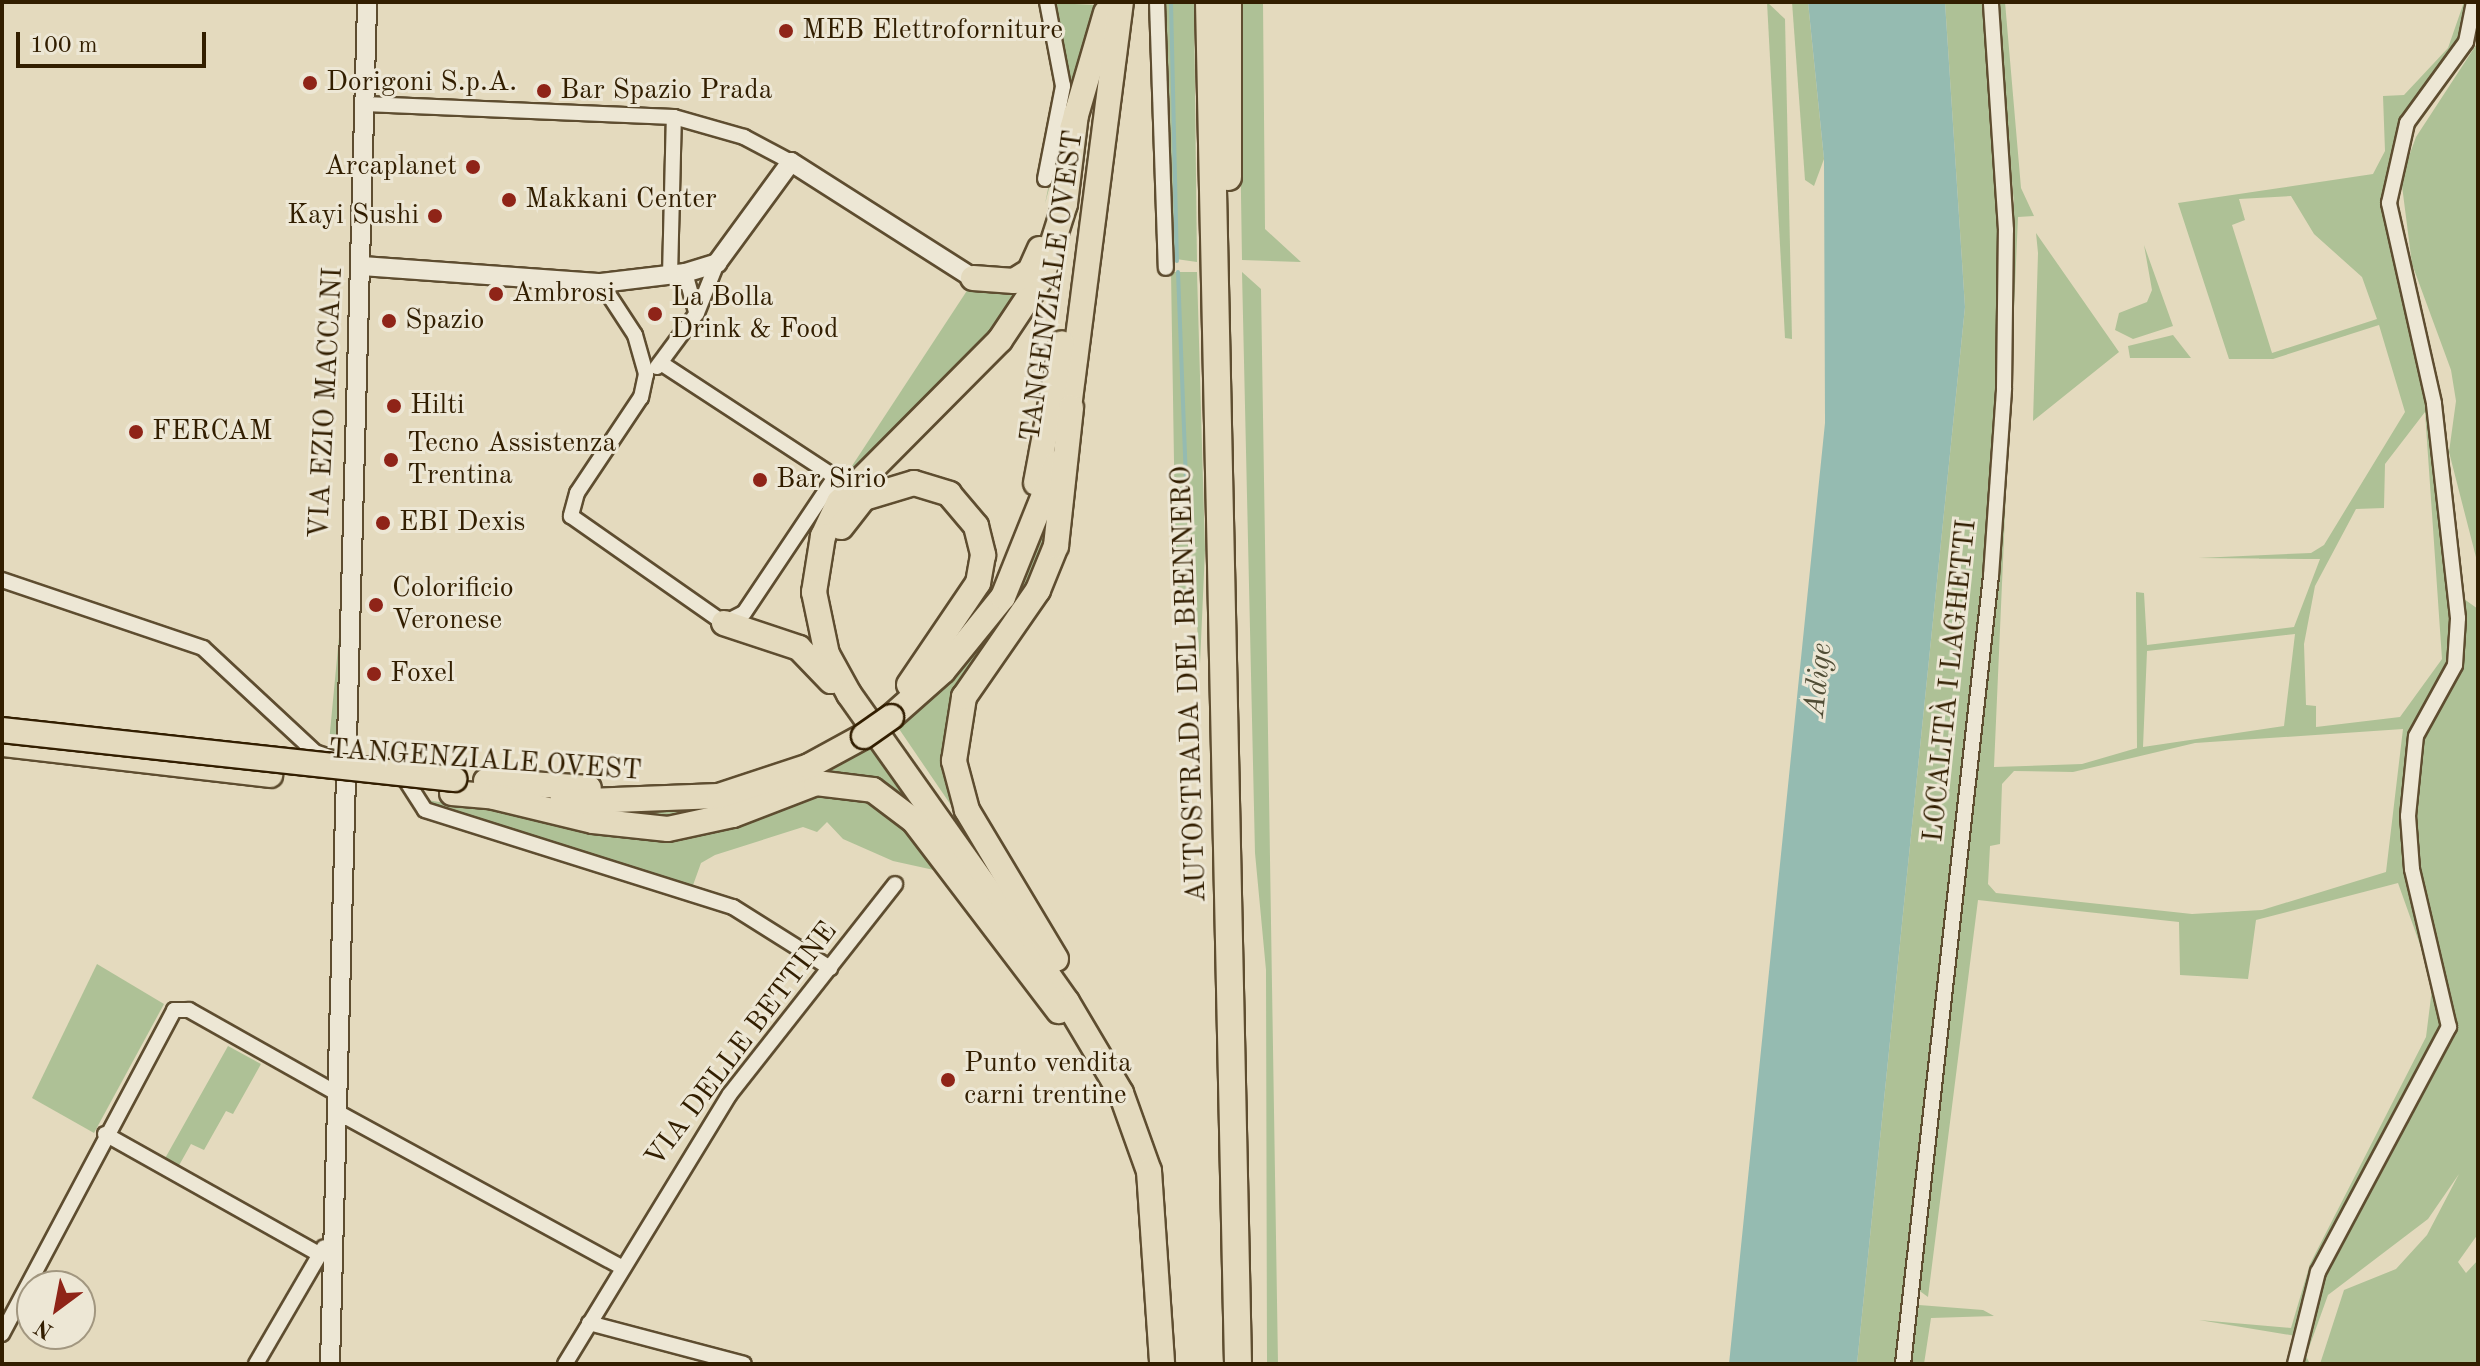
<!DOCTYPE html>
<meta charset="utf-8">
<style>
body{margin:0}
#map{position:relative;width:2480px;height:1366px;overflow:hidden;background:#e4dabe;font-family:"Old Standard TT",serif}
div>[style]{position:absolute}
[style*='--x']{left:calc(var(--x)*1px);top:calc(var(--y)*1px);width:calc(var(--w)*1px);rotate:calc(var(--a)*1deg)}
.green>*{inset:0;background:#aec196}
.water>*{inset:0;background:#95bbb1}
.stream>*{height:4px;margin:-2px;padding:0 2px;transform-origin:2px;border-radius:2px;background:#95bbb1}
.roads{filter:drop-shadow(2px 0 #5e4d30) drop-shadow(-2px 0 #5e4d30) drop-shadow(0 2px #5e4d30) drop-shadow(0 -2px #5e4d30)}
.minor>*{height:14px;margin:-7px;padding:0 7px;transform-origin:7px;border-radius:7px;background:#ede7d5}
.tertiary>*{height:18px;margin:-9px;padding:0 9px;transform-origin:9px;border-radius:9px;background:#ede7d5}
.trunk>*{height:24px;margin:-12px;padding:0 12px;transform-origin:12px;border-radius:12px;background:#e4dabe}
.motorway>*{height:26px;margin:-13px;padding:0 13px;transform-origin:13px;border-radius:13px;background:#e4dabe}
.bridges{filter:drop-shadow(2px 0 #321e00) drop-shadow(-2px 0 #321e00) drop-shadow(0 2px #321e00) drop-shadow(0 -2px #321e00)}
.trunk-bridge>*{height:24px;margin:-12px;padding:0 12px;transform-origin:12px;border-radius:12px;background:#e4dabe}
.dots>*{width:22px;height:22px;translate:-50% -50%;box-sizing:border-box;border:4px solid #ede7d5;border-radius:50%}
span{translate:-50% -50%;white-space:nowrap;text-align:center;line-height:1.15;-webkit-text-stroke:6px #ede7d5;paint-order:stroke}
.poi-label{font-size:28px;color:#321e00}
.left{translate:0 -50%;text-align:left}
.right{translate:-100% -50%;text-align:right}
.street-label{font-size:28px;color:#321e00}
.water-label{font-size:30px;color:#504d35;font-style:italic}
.frame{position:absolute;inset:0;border:4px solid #321e00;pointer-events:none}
.north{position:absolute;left:16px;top:1270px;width:80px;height:80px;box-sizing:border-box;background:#ede7d5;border:2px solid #a29780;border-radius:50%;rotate:212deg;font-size:22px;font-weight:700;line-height:32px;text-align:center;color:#321e00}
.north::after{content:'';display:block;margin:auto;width:28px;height:36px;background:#8f2418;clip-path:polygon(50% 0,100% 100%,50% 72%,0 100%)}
.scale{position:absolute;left:16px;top:32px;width:190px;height:36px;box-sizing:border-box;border:4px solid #321e00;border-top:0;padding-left:10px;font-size:24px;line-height:28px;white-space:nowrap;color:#321e00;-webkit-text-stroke:6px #ede7d5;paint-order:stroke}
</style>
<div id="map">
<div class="green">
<i style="clip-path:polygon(1162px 2px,1194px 2px,1197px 262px,1169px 258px)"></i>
<i style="clip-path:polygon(1238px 2px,1263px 2px,1265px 229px,1301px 262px,1242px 260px)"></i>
<i style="clip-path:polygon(1767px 2px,1785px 19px,1792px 339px,1785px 338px)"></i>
<i style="clip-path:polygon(1792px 2px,1808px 2px,1824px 159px,1814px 186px,1805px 180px)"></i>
<i style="clip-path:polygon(1945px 2px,1987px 2px,2001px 263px,1993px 505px,1900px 1364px,1857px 1364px,1965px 307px)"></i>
<i style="clip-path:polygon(evenodd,1996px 2px,2005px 2px,2021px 188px,2034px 216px,2018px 217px,1994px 767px,2082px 764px,2137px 748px,2136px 592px,2144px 593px,2147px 645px,2294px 627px,2320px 559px,2198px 558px,2311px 553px,2324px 545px,2405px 412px,2379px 325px,2273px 359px,2229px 359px,2178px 203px,2373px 174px,2385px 151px,2383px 96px,2404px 95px,2448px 48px,2464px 2px,2471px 2px,2465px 32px,2414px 100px,2386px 197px,2432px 417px,2450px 586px,2454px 655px,2434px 694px,2404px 808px,2445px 1029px,2364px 1180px,2296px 1336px,2199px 1320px,2291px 1328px,2310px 1264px,2426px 1037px,2433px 981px,2398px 883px,2256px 920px,2248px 979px,2180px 975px,2179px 922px,1978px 900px,1928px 1297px,1917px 1289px,1996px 609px,2014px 204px,1996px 2px,2291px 196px,2314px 234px,2362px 277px,2377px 319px,2272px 353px,2232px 225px,2245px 220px,2239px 199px,2291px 196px,1996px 2px,2425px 412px,2442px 659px,2400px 717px,2316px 727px,2316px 706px,2306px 705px,2304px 644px,2315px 586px,2356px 509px,2384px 508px,2385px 464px,2425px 412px,1996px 2px,2295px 634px,2284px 726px,2143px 747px,2147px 651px,2295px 634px,1996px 2px,2403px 729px,2386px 872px,2262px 910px,2192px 914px,1996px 893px,1988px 884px,1990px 846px,2000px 844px,2002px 784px,2014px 771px,2073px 772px,2195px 743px,2403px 729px)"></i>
<i style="clip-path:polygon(1052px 3px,1097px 5px,1045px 204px,1070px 78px)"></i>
<i style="clip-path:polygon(2478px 42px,2478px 565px,2449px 452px,2456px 401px,2451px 370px,2412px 264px,2401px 178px,2416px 137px)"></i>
<i style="clip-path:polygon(2036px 233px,2119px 352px,2033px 421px,2038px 253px)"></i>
<i style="clip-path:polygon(2144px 245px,2173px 326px,2133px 339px,2115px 330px,2119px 313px,2147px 302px,2152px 290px)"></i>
<i style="clip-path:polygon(1171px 272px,1197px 272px,1205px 550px,1200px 664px,1195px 599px,1176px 587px)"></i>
<i style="clip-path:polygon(1242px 272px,1261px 289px,1278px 1364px,1267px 1364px,1266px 970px,1255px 853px)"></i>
<i style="clip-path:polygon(972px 283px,1024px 283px,1020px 304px,829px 501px)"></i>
<i style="clip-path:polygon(2173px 335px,2191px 358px,2130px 358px,2128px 346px)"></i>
<i style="clip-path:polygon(1049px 511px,1045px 557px,954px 705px,972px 836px,895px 723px,921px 702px)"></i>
<i style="clip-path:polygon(2464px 599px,2478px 609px,2478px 1234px,2458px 1262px,2466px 1273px,2478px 1260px,2478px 1364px,2320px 1364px,2344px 1290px,2396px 1269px,2427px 1235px,2459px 1174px,2428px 1219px,2328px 1295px,2306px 1356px,2310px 1364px,2298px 1364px,2321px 1281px,2445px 1054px,2455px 1021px,2411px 838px,2421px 736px,2460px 657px)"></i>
<i style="clip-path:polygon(341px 616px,337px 751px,334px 753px,328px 753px)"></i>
<i style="clip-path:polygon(871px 739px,1004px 931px,873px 783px,665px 822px,610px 811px,706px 805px)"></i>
<i style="clip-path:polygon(818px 789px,882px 802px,943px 872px,893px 861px,843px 839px,827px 822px,817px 832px,803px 827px,715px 855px,701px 863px,692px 888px,461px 820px,421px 799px,611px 830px)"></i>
<i style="clip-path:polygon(97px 964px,164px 1004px,94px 1133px,32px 1098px)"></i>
<i style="clip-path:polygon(228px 1046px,261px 1064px,233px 1114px,226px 1111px,204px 1150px,191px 1144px,177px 1169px,163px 1162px)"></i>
<i style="clip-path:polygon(1919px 1305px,1983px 1310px,1994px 1316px,1931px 1318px,1924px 1364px,1908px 1364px)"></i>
</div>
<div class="water">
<i style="clip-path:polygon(1808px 2px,1945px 2px,1965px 307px,1857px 1364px,1729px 1364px,1825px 423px,1824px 159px)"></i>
</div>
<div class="stream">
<i style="--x:1171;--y:2;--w:259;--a:88.7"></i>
<i style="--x:1178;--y:272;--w:231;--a:87.8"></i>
</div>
<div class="roads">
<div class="minor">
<i style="--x:1157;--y:2;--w:266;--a:88.1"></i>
<i style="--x:365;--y:104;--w:309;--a:2.4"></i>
<i style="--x:674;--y:117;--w:73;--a:15.9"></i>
<i style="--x:744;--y:137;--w:53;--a:28"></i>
<i style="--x:1045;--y:179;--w:95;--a:-79"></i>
<i style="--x:1063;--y:86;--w:86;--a:-100.8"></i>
<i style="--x:685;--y:273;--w:41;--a:74.2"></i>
<i style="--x:670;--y:276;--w:159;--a:-88.6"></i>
<i style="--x:601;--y:283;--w:62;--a:56.8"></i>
<i style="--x:635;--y:335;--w:41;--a:74.2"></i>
<i style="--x:646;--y:374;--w:24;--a:102"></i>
<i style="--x:641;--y:397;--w:115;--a:123.7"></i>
<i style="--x:577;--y:493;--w:24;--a:105"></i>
<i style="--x:571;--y:516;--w:187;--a:35"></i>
<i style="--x:724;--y:623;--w:22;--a:-27"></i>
<i style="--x:744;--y:613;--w:164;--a:-56.2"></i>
<i style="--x:835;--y:477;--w:207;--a:-146.8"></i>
<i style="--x:657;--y:367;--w:67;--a:-53.5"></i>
<i style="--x:697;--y:313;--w:54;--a:-68.2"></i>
<i style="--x:2;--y:580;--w:212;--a:18.7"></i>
<i style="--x:203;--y:648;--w:153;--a:42.9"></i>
<i style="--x:315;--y:752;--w:18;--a:19"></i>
<i style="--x:400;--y:771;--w:46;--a:57.3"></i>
<i style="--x:425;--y:810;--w:323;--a:17.5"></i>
<i style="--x:733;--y:907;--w:115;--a:32.2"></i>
<i style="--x:337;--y:1112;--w:322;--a:28.6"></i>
<i style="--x:105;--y:1134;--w:245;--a:29.3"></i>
<i style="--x:589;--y:1323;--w:160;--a:14.8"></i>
<i style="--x:2;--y:1334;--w:367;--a:-62"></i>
<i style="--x:174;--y:1010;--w:15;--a:0"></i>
<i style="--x:189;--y:1010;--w:171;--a:29.4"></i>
<i style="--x:256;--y:1364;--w:135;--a:-59.8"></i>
<i style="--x:565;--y:1364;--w:316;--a:-58.6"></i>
<i style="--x:730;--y:1094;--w:267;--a:-51.8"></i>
<i style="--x:1903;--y:1364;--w:793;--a:-83.63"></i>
<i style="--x:1991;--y:576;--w:188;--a:-86"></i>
<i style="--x:2004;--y:388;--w:158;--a:-89.3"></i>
<i style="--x:2006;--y:230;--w:228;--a:-93.8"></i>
<i style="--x:2295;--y:1364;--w:95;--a:-76"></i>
<i style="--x:2318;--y:1272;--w:278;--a:-61.9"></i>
<i style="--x:2449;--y:1027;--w:162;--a:-103.2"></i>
<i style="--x:2412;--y:869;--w:53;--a:-94.3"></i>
<i style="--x:2408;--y:816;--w:80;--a:-84.3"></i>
<i style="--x:2416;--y:736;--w:81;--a:-61.2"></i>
<i style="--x:2455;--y:665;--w:47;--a:-86.3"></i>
<i style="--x:2458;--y:618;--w:216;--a:-96.4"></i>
<i style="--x:2434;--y:403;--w:205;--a:-102.7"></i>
<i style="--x:2389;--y:203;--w:82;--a:-77.3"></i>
<i style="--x:2407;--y:123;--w:100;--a:-53.9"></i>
<i style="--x:2466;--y:42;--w:41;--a:-78.7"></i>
</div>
<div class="tertiary">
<i style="--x:362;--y:266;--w:240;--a:4.1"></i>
<i style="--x:601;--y:283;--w:85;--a:-6.8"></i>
<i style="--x:685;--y:273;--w:34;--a:-17"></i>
<i style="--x:717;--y:263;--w:125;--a:-53.8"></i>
<i style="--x:791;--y:162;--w:216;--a:32.5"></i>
<i style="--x:330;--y:1364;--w:1363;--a:-88.44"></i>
</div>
<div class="trunk">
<i style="--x:1076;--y:114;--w:91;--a:97"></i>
<i style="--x:1065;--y:204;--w:77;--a:107.5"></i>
<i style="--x:1042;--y:277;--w:76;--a:123.7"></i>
<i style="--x:1000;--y:340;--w:228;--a:134.8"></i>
<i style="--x:839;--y:502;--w:38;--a:115"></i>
<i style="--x:823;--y:536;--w:57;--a:99.1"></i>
<i style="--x:814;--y:592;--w:63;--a:78.2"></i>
<i style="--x:827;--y:654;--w:46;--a:61.2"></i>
<i style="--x:849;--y:694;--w:377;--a:54.7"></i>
<i style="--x:1067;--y:1002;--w:106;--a:59.3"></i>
<i style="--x:1121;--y:1093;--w:83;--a:70.3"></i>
<i style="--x:1149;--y:1171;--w:193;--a:86.1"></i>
<i style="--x:1072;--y:129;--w:121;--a:-73.7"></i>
<i style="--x:973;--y:278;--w:41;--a:4.2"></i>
<i style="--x:1014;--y:281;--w:19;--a:-32"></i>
<i style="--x:1030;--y:271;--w:24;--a:-66"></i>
<i style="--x:1067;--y:423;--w:424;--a:-82.7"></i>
<i style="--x:1036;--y:483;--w:142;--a:-79.5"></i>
<i style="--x:841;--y:527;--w:37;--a:-52"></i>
<i style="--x:864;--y:498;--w:52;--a:-16.7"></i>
<i style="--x:914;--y:483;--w:37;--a:17"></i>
<i style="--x:949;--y:494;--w:42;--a:49.8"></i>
<i style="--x:976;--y:526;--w:30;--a:76"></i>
<i style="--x:983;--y:555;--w:28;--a:100"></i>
<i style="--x:978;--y:583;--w:123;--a:124.1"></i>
<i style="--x:724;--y:623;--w:79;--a:18.4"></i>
<i style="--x:799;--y:648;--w:46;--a:45.9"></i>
<i style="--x:891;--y:717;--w:69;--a:-41.5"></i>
<i style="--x:943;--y:671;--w:95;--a:-51"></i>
<i style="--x:1003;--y:597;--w:144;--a:-68.1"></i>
<i style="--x:2;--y:744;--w:270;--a:6.6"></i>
<i style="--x:486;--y:781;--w:103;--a:3.9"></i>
<i style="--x:452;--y:793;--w:58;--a:4.9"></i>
<i style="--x:494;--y:797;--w:102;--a:13.6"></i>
<i style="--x:593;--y:821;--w:75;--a:6.1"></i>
<i style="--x:668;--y:829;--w:66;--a:-12.2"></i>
<i style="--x:733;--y:815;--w:89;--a:-21.1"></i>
<i style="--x:816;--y:783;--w:57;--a:7"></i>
<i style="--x:873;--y:790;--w:51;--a:37.1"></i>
<i style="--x:914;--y:821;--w:239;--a:52.7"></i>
<i style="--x:562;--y:802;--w:157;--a:-2.2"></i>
<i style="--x:719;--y:796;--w:95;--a:-18.4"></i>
<i style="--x:809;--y:766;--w:63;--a:-28.6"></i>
<i style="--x:1056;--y:959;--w:174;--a:-120.9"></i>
<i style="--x:967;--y:810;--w:51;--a:-104.9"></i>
<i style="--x:954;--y:761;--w:65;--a:-81.1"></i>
<i style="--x:964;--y:697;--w:130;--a:-55.3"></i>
<i style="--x:1038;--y:590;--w:48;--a:-67.8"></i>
<i style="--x:1056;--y:546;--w:139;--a:-83.8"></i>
</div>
<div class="motorway">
<i style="--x:1209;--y:2;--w:1362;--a:88.78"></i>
<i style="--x:1228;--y:2;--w:175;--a:90"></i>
</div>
</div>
<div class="bridges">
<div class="trunk-bridge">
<i style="--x:2;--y:730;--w:455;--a:6.2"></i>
<i style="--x:864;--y:736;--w:33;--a:-35"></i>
</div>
</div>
<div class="dots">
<i style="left:786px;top:31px;background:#8f2418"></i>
<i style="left:310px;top:83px;background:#8f2418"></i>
<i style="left:544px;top:91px;background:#8f2418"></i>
<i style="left:473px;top:167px;background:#8f2418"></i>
<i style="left:509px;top:200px;background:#8f2418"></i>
<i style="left:435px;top:216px;background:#8f2418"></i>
<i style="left:496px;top:294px;background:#8f2418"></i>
<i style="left:655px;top:314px;background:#8f2418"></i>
<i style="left:389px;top:321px;background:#8f2418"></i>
<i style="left:394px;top:406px;background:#8f2418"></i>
<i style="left:136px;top:432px;background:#8f2418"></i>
<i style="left:391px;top:460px;background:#8f2418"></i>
<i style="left:760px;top:480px;background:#8f2418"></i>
<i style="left:383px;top:523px;background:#8f2418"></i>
<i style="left:376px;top:605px;background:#8f2418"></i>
<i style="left:374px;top:674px;background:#8f2418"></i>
<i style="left:948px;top:1080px;background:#8f2418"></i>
</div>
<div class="poi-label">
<span class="left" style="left:802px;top:31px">MEB Elettroforniture</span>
<span class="left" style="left:326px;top:83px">Dorigoni S.p.A.</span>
<span class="left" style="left:560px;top:91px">Bar Spazio Prada</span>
<span class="right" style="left:457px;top:167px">Arcaplanet</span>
<span class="left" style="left:525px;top:200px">Makkani Center</span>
<span class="right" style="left:419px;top:216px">Kayi Sushi</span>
<span class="left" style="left:512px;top:294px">Ambrosi</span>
<span class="left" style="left:671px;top:314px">La Bolla<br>Drink &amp; Food</span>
<span class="left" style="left:405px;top:321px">Spazio</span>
<span class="left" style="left:410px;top:406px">Hilti</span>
<span class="left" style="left:152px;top:432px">FERCAM</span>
<span class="left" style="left:407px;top:460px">Tecno Assistenza<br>Trentina</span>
<span class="left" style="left:776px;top:480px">Bar Sirio</span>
<span class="left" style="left:399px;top:523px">EBI Dexis</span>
<span class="left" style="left:392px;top:605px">Colorificio<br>Veronese</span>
<span class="left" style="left:390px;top:674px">Foxel</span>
<span class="left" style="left:964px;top:1080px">Punto vendita<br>carni trentine</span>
</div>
<div class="street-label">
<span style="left:1053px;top:286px;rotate:-82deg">TANGENZIALE OVEST</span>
<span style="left:327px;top:403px;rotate:-87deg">VIA EZIO MACCANI</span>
<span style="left:1951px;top:681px;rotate:-84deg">LOCALITÀ I LAGHETTI</span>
<span style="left:1190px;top:684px;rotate:-92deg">AUTOSTRADA DEL BRENNERO</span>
<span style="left:485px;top:761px;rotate:4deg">TANGENZIALE OVEST</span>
<span style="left:742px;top:1045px;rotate:-53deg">VIA DELLE BETTINE</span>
</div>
<div class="water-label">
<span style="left:1819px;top:680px;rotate:-84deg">Adige</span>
</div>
<div class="frame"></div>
<div class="north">N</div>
<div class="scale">100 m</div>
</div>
